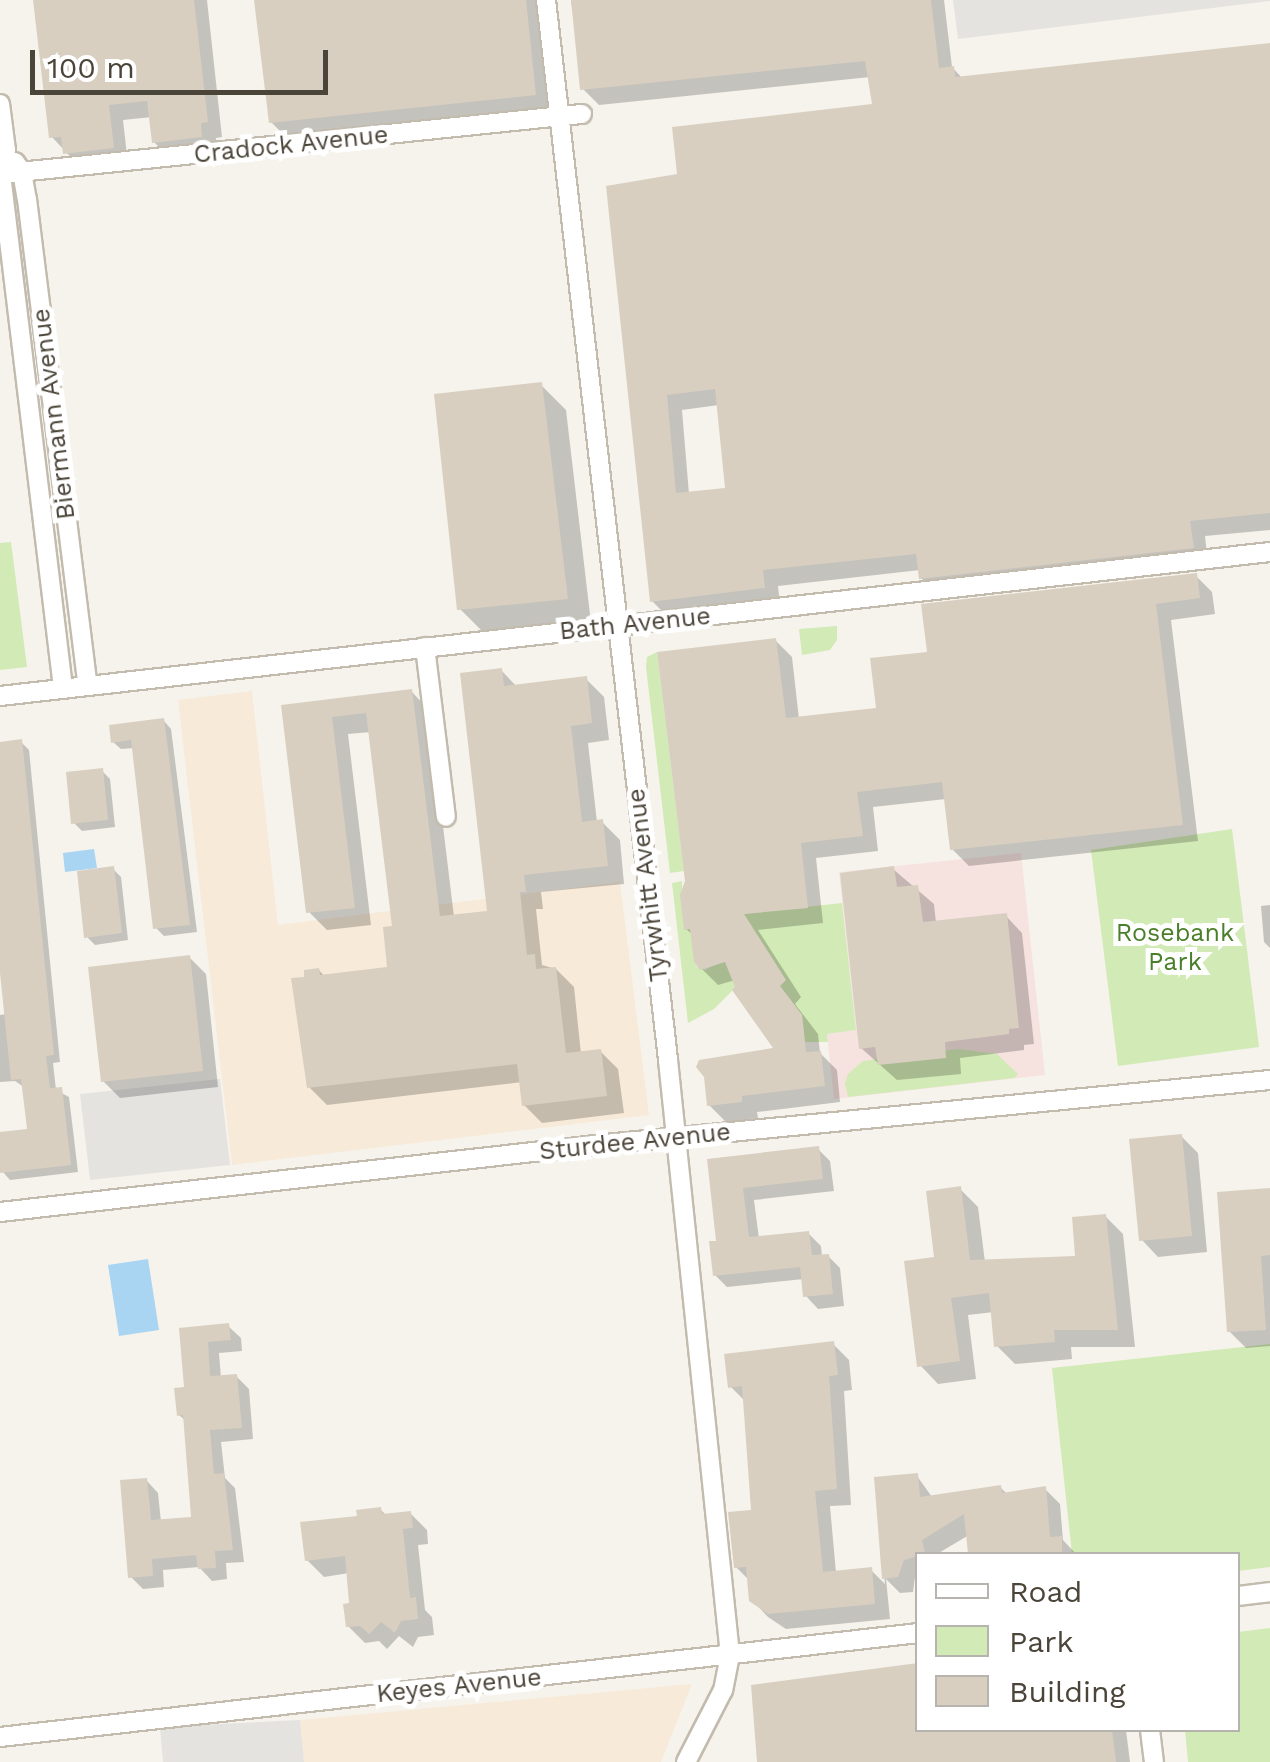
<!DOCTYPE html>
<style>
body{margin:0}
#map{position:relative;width:1270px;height:1762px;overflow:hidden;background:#f6f3ec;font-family:"Work Sans",sans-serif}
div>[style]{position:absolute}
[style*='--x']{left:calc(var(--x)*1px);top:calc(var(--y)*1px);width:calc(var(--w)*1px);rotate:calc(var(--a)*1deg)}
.commercial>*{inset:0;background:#f7ead8}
.medical>*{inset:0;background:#f6e3e0}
.green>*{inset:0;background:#d2eab5}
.parking>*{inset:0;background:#e5e3e0}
.water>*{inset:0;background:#a9d4f2}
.shadow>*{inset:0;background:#0003}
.building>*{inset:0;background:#d8cfc1}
.roads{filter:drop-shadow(2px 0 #c2bbae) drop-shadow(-2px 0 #c2bbae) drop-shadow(0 2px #c2bbae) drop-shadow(0 -2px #c2bbae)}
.street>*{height:18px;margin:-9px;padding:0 9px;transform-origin:9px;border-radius:9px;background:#fff}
span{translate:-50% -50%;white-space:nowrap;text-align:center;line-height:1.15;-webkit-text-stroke:10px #fff;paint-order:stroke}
.street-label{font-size:25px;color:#4b4439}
.park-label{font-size:25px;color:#4a7f2a}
.legend{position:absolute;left:915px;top:1552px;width:325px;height:180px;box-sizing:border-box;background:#fff;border:2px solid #b7b4b0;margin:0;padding:12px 18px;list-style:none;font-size:30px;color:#4b4439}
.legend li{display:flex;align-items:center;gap:20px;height:50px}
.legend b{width:50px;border:2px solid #b7b4b0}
.scale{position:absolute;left:30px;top:50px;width:298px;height:45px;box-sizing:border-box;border:5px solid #4b4439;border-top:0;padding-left:12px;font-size:30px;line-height:35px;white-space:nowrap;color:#4b4439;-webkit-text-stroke:8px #fff;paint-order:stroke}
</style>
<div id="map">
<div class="commercial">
<i style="clip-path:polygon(252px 691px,278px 925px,620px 882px,649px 1115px,232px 1165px,178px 700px)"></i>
<i style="clip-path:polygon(692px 1684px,661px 1762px,304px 1762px,300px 1720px)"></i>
</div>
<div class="medical">
<i style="clip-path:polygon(1021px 853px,1045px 1075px,834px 1099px,827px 1034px,856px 1030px,839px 872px)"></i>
</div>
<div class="green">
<i style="clip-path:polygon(11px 542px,27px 667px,0 670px,0 543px)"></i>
<i style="clip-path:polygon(837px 626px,837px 640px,830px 650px,802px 655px,799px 629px)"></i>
<i style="clip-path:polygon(657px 652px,684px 871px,670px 873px,646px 667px,647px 657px)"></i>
<i style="clip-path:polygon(1232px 829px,1259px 1047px,1118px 1066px,1091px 850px)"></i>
<i style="clip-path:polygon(682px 881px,684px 929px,690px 929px,696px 966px,705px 970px,725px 959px,737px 986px,714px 1009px,688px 1023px,672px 883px)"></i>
<i style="clip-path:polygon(842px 903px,856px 1030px,827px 1034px,828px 1042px,805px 1042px,802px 1015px,780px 986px,785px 979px,723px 916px)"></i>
<i style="clip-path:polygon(958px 1049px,997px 1054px,1018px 1074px,1014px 1078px,848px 1097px,845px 1084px,848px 1074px,863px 1061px)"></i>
<i style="clip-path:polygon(1270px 1344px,1270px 1567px,1238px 1571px,1238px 1554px,1072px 1554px,1052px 1368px)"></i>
<i style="clip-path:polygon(1270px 1628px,1270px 1762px,1188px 1762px,1185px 1730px,1238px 1730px,1238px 1632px)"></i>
</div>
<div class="parking">
<i style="clip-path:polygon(953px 0,1270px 0,1270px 1px,958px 39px)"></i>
<i style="clip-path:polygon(220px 1079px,230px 1165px,90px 1180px,80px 1094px)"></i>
<i style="clip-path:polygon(300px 1720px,304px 1762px,163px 1762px,160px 1727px)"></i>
</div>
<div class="water">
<i style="clip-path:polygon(94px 849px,97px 868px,65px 872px,63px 853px)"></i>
<i style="clip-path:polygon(148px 1259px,159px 1330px,119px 1336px,108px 1265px)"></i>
</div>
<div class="shadow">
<i style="clip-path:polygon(36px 0,207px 0,222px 137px,216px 138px,217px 153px,170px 158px,154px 142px,152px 117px,123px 120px,128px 164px,81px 168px,52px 137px)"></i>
<i style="clip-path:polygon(257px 0,539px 0,551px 110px,287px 138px,271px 122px)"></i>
<i style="clip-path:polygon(evenodd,571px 0,944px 0,952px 67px,963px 79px,1270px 46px,1270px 530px,1205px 536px,1208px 563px,937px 594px,921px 578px,920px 570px,778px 586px,780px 604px,668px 617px,652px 601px,680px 176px,875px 106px,870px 77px,599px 105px,583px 89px,571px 0,719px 405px,728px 490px,689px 494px,682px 410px,719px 405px)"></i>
<i style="clip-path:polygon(541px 385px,566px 410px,591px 623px,485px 634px,460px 609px)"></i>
<i style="clip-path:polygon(1196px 576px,1212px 592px,1215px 614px,1171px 620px,1198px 841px,969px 866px,952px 849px,946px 799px,873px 807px,878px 851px,816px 858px,823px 923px,758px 930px,801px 997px,795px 1004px,818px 1034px,820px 1053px,837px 1070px,840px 1102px,757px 1112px,758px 1118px,726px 1122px,709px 1105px,706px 1076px,777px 1050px,735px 980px,718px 985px,701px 968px,693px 935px,686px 929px,775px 640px,792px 657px,799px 719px,879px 710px,930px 654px)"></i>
<i style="clip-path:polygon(501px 670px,517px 687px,586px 679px,604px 697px,609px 740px,588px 743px,597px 822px,602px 822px,620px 840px,624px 884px,541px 892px,543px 909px,536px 909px,542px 965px,556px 969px,574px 987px,581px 1054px,600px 1051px,618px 1069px,624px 1113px,542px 1123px,524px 1105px,522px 1082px,327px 1105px,309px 1087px,307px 979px,319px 970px,325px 977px,390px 969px,395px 928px,371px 732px,348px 734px,371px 925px,327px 930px,309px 912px,284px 707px,412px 692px,429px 710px,454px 917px,490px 913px)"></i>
<i style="clip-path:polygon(164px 721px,171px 729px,197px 932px,164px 936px,156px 928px,134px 748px,121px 749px,113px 742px)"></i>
<i style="clip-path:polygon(21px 742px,29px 750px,60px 1062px,53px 1063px,56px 1090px,69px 1097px,78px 1172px,10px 1180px,3px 1172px,0 1135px,30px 1131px,24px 1087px,15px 1081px,0 1082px,0 1015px,7px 1014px,0 950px,0 744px)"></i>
<i style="clip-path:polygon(102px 771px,110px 779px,115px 827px,82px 831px,74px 823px)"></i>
<i style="clip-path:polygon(113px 869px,121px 877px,128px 940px,95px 945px,87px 937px)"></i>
<i style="clip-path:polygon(893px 869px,934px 904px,936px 923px,1006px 916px,1022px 933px,1034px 1044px,1024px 1045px,1024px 1050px,960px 1058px,961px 1074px,897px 1080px,861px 1048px)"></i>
<i style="clip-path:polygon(1270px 905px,1270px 948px,1264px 942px,1261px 906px)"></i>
<i style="clip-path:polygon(189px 957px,206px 974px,218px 1087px,120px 1098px,103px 1081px)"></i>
<i style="clip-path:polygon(1181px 1136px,1198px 1153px,1207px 1252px,1158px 1257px,1142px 1240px)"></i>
<i style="clip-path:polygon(818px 1149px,830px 1161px,834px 1191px,754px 1200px,759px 1239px,808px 1233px,821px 1246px,822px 1257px,828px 1256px,840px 1268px,844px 1306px,818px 1309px,806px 1296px,804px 1279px,727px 1287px,715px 1275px,718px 1243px,710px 1161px)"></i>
<i style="clip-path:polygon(960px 1189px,978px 1207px,985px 1262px,1078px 1258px,1105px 1216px,1123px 1234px,1135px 1347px,1071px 1347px,1072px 1359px,1015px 1364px,997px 1346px,994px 1312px,968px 1315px,976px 1379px,938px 1384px,920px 1365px,937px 1259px)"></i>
<i style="clip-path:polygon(1270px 1206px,1270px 1346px,1246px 1348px,1229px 1331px)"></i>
<i style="clip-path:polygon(228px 1326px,241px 1338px,242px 1351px,219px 1353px,221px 1378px,236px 1376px,249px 1389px,253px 1439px,221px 1442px,225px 1478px,235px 1488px,244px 1562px,226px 1563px,227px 1579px,212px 1581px,199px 1567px,163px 1570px,164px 1587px,143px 1589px,131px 1577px,146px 1480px,158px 1493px,161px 1522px,193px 1519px,186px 1421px,179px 1415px,187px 1389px,182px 1330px)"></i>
<i style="clip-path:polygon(833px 1344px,849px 1360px,852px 1390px,844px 1391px,851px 1505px,830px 1506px,836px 1573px,871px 1570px,885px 1584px,877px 1479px,917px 1476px,932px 1497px,1000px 1487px,1008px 1495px,1045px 1489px,1060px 1504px,1063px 1540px,1076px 1554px,970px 1554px,969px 1535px,937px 1554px,918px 1554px,913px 1592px,900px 1593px,886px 1579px,890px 1619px,786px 1629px,768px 1617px,752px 1600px,750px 1581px,736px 1567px,753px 1512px,746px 1402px,731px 1387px)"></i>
<i style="clip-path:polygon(380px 1509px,387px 1516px,410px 1513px,427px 1530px,428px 1544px,418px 1545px,425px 1610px,432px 1617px,434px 1635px,418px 1637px,413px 1647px,399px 1636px,387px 1649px,379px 1641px,365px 1643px,348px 1626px,352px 1605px,349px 1573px,324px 1577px,307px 1560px,359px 1518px)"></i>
<i style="clip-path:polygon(918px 1730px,1126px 1730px,1130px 1762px,759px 1762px)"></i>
</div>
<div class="building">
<i style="clip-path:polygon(33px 0,194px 0,208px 122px,201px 123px,202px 137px,152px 143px,147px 101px,109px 105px,114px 148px,63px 154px,61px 137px,49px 138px)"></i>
<i style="clip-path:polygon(254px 0,526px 0,536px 95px,269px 123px)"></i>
<i style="clip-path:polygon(evenodd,571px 0,931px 0,939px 68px,954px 66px,955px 77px,1270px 43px,1270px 513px,1190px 521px,1194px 548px,919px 579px,916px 554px,763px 570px,765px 588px,650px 602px,606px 186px,677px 174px,672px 127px,872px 104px,865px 61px,580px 90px,571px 0,715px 389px,725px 488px,676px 493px,667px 395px,715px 389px)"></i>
<i style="clip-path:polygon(542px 382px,568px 599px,457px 610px,434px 394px)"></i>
<i style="clip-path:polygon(1197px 573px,1200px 598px,1156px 604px,1183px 825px,950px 850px,942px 782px,857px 792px,863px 836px,801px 843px,808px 908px,744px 914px,786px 980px,780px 986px,802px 1015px,806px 1052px,821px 1051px,825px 1086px,742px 1096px,742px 1102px,707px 1106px,704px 1077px,696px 1067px,699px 1060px,773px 1048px,732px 990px,735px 987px,725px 962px,700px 970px,694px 962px,690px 929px,684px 930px,680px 895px,685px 881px,657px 652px,776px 638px,786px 718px,876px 708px,870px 658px,927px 652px,921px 604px)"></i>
<i style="clip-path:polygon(502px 668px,504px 686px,587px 676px,592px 723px,571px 726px,582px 822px,603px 819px,608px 866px,524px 875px,526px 892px,520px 892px,527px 955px,535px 954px,536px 969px,556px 967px,566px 1053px,601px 1049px,607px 1096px,522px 1106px,517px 1064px,307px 1088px,291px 978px,304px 977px,304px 970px,319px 968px,320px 975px,387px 967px,383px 927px,392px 926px,366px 713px,332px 717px,355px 908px,306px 913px,281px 705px,412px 689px,440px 916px,487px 911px,460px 673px)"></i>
<i style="clip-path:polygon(164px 718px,190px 925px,153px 929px,131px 740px,111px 743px,109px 725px)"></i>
<i style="clip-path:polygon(22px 739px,54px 1055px,46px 1056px,50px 1088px,62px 1087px,71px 1165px,0 1173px,0 1132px,27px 1129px,21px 1079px,11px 1080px,0 973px,0 742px)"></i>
<i style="clip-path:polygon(103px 768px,108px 820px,71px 824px,66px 772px)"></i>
<i style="clip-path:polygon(114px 866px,122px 933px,84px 938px,77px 871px)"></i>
<i style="clip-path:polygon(894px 866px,897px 887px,918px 885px,923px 922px,1007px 913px,1019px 1028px,1009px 1029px,1009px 1034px,945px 1042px,946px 1058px,878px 1065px,875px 1047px,859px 1049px,840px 873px)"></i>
<i style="clip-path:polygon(190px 955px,203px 1071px,101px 1082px,88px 967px)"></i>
<i style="clip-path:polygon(1182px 1134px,1192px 1236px,1139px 1241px,1129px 1139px)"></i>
<i style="clip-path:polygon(819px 1146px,823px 1179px,743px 1188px,749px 1237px,809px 1231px,812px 1255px,829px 1254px,833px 1294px,803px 1297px,800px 1267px,713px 1276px,709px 1241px,716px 1241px,707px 1159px)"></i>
<i style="clip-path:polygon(961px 1186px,970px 1260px,1075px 1256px,1072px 1217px,1106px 1214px,1118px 1330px,1054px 1330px,1055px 1342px,994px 1347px,989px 1293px,951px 1298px,960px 1361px,917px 1367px,904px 1261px,934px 1257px,926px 1191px)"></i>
<i style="clip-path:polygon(1270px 1188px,1270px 1255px,1261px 1256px,1266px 1330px,1227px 1332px,1217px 1192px)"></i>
<i style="clip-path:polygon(229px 1323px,231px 1340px,208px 1342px,210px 1376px,237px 1374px,242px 1428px,210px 1430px,214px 1474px,224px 1473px,233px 1550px,215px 1551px,216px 1568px,198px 1569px,196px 1555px,152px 1559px,153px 1576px,128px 1578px,120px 1480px,147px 1478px,151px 1520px,191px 1517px,183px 1415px,177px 1416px,174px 1388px,184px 1387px,179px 1328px)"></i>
<i style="clip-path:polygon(834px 1341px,838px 1375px,829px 1376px,837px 1489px,815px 1491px,823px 1572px,872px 1567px,875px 1604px,768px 1614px,749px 1601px,746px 1567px,734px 1568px,728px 1512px,751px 1510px,742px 1386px,728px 1388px,724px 1354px)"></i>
<i style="clip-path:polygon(918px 1473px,920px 1497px,1001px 1485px,1002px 1493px,1046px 1486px,1050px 1537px,1062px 1536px,1062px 1554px,968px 1554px,964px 1514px,922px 1540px,925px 1554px,904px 1560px,898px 1577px,882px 1579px,874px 1477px)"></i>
<i style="clip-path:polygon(381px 1507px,382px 1514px,411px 1511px,413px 1528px,403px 1529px,410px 1598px,416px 1597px,418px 1619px,401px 1621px,395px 1633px,381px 1622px,369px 1634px,360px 1626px,346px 1627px,343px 1604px,349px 1603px,345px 1556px,305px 1561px,300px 1522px,357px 1516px,356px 1510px)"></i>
<i style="clip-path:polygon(918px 1663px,918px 1730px,1112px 1730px,1116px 1762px,757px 1762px,751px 1685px)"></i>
</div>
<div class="roads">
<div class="street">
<i style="--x:546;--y:0;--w:1067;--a:83.43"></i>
<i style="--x:668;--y:1060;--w:598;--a:84.05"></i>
<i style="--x:730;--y:1655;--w:36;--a:101"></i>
<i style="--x:723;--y:1690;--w:81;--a:117.2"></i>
<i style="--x:0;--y:104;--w:46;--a:82.6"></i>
<i style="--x:6;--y:150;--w:25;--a:102"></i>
<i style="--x:1;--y:174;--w:518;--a:83.12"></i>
<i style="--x:15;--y:162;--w:12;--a:55"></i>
<i style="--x:22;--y:172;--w:27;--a:80"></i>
<i style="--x:27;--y:199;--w:489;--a:82.9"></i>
<i style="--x:0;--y:174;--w:585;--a:-5.89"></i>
<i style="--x:425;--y:647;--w:171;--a:83"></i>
<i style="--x:0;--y:696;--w:1278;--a:-6.47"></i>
<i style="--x:0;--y:1212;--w:599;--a:-6.42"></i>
<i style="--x:595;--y:1145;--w:678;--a:-5.5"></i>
<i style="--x:1238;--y:1596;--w:32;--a:-7"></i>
<i style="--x:1150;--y:1730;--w:32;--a:83"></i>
<i style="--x:0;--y:1737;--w:924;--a:-6.46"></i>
</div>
</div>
<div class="street-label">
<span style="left:291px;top:145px;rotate:-6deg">Cradock Avenue</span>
<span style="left:54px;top:414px;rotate:-97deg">Biermann Avenue</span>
<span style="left:635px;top:624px;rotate:-6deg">Bath Avenue</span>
<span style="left:648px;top:885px;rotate:-97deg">Tyrwhitt Avenue</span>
<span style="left:635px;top:1142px;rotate:-6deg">Sturdee Avenue</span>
<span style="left:459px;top:1686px;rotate:-6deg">Keyes Avenue</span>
</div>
<div class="park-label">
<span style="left:1175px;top:948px">Rosebank<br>Park</span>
</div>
<ul class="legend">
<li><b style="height:12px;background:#fff"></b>Road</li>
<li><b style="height:28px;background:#d2eab5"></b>Park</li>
<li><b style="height:28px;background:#d8cfc1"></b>Building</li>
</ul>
<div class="scale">100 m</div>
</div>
